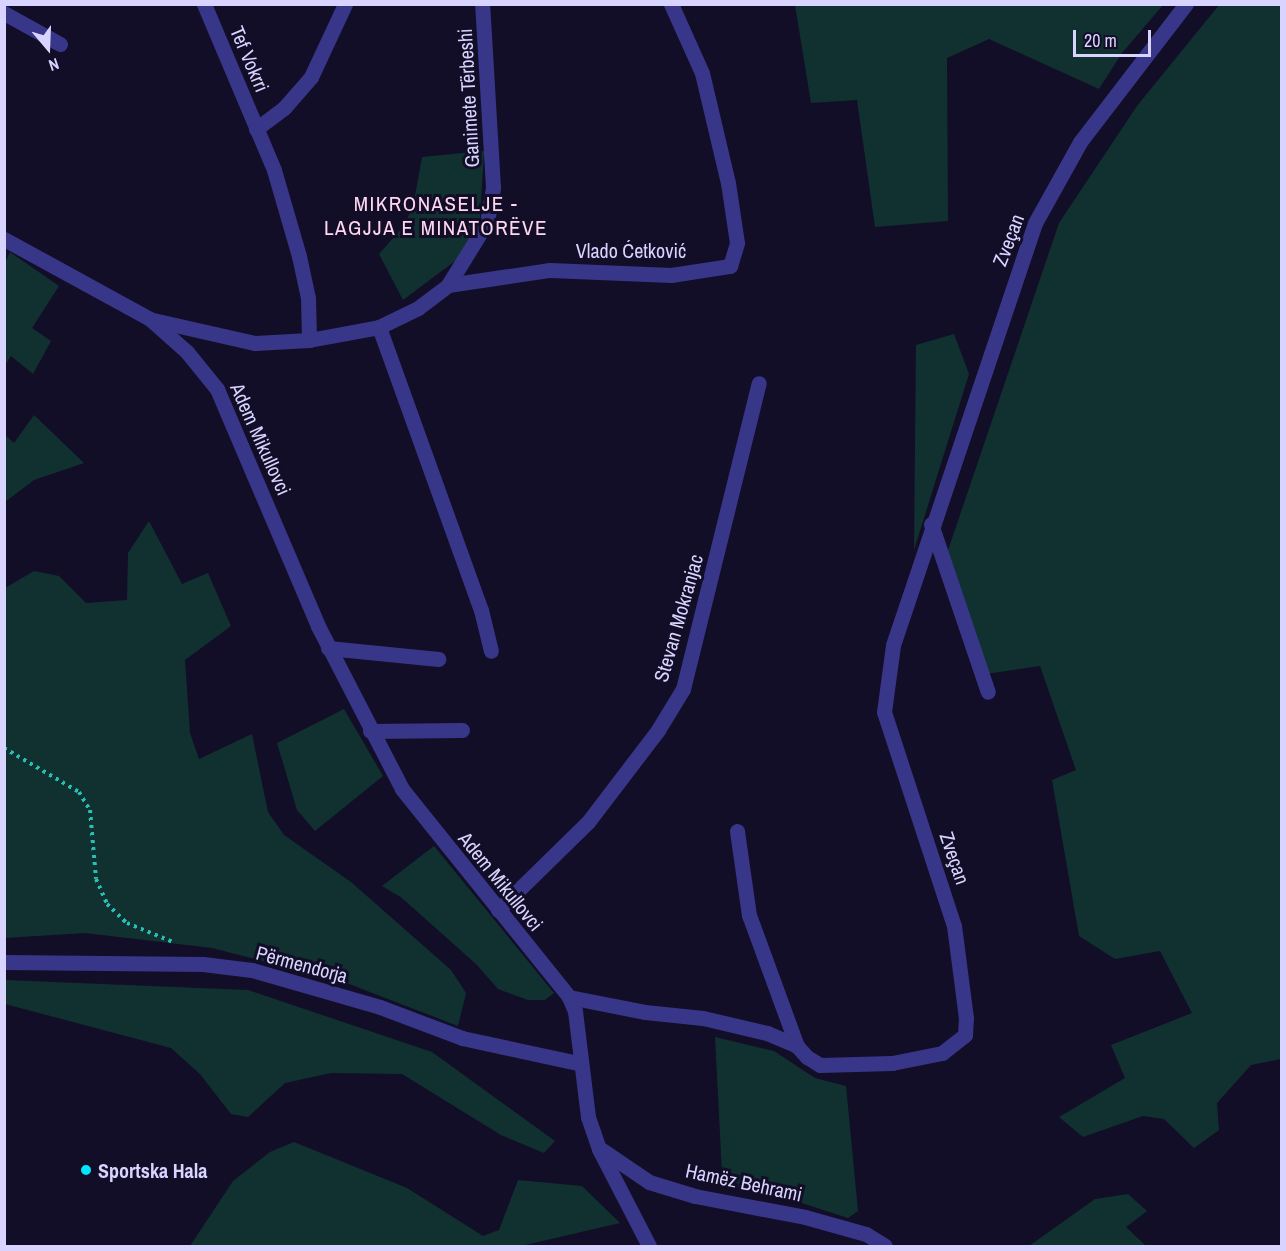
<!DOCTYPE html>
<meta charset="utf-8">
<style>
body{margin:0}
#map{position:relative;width:1286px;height:1251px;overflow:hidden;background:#120e27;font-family:"Archivo Narrow",sans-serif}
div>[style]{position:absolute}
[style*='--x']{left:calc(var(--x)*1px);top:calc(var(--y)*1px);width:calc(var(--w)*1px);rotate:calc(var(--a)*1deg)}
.green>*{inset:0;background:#103130}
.path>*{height:4px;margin-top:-2px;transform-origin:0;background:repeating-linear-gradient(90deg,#27c0b6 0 3px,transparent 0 7.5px)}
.minor>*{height:15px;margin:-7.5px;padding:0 7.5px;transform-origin:7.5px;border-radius:7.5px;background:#383689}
.dots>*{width:16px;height:16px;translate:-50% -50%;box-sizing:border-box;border:3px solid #120e27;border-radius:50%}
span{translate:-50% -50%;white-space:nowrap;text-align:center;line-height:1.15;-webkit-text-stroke:6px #120e27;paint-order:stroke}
.street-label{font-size:20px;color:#d8d4ff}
.poi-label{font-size:20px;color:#d8d4ff;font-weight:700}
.left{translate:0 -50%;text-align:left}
.neighbourhood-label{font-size:21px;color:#ffd6f0;letter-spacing:1.5px}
.frame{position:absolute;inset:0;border:6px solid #d8d4ff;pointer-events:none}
.north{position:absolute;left:18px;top:18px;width:60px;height:60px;-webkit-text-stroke:4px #120e27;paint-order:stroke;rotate:161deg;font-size:16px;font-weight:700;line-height:24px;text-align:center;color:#d8d4ff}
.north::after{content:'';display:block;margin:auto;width:21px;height:27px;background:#d8d4ff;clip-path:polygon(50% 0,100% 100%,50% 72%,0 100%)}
.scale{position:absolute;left:1073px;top:30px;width:78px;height:27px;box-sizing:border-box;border:3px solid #d8d4ff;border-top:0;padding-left:8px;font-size:18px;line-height:21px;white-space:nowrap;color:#d8d4ff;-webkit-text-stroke:4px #120e27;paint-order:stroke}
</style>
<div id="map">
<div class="green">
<i style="clip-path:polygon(795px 5px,795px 4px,1163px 5px,1122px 53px,1099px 89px,989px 39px,947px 58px,948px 221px,875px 227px,857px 100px,811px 103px)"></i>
<i style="clip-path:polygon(1219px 5px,1281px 5px,1281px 1059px,1251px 1065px,1217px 1103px,1219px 1130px,1194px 1148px,1164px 1119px,1143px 1116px,1083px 1137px,1059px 1117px,1125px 1078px,1111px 1045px,1192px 1013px,1160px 951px,1115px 959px,1079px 936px,1052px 780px,1076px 770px,1040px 666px,986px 674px,943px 565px,1059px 223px,1137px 106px)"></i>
<i style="clip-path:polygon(484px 151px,480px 218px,463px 255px,403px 300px,379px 254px,402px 228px,413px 207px,422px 157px)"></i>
<i style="clip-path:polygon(10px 252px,59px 286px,32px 328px,51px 341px,33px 374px,11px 356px,5px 365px,5px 263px)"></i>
<i style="clip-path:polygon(954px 334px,969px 374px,914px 550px,916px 345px)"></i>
<i style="clip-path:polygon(34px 415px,84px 463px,34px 480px,5px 502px,5px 435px,14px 443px)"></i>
<i style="clip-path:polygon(149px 521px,182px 584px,208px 573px,231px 626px,185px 660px,190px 733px,199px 759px,252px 734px,268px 812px,284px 835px,351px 882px,451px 970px,466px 993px,458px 1026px,344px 982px,212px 948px,85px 933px,5px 938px,5px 588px,34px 571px,59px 576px,86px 603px,127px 600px,128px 553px)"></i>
<i style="clip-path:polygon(344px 709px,383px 776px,315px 831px,297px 810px,277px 743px)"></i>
<i style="clip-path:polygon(434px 846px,554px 993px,545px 1000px,528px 1000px,498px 989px,477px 965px,402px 898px,382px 886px)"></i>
<i style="clip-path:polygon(5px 980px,248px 990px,432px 1052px,555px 1141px,544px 1153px,501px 1135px,402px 1074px,331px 1073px,285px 1083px,248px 1117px,231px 1114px,200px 1074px,171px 1048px,5px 1004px)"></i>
<i style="clip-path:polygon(715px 1037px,774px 1051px,815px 1078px,846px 1086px,858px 1211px,848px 1218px,755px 1188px,734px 1188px,722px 1174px)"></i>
<i style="clip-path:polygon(294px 1142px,407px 1188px,483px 1236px,499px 1230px,518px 1180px,582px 1186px,620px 1223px,521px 1246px,190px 1246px,233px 1181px,270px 1152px)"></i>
<i style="clip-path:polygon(1128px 1194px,1147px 1211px,1126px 1227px,1146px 1246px,1029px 1246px,1095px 1199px)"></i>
</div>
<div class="path">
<i style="--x:4;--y:748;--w:87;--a:30.4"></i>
<i style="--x:79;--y:792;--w:21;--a:59"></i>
<i style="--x:90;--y:810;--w:69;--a:85"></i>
<i style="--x:96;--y:879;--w:27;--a:66"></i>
<i style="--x:107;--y:904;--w:28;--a:44"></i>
<i style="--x:127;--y:923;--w:50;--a:22.4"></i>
</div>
<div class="minor">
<i style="--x:204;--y:4;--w:180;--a:67.1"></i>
<i style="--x:274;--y:170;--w:90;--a:73.8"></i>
<i style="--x:299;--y:256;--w:43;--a:77.9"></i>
<i style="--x:308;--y:298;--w:42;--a:88.6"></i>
<i style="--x:4;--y:13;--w:64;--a:29"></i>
<i style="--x:256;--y:129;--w:35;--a:-37"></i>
<i style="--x:284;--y:108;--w:41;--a:-48.9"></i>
<i style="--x:311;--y:77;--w:81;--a:-65"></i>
<i style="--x:4;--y:239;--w:166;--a:28.7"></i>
<i style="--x:150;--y:319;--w:50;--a:41.7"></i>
<i style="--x:187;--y:352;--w:48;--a:51"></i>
<i style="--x:217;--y:389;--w:258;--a:66.9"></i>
<i style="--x:318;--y:626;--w:183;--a:62.7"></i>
<i style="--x:402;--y:789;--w:267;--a:51.2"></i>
<i style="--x:569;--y:997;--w:15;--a:67"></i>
<i style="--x:575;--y:1011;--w:107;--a:83"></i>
<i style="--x:588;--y:1117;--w:34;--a:71"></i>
<i style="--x:599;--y:1149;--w:109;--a:62.7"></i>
<i style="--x:448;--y:285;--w:74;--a:-58.2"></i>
<i style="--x:487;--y:222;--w:36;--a:-80"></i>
<i style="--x:493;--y:187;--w:183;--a:-93.4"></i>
<i style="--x:153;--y:320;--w:105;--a:12.7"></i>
<i style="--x:255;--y:343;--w:54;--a:-3.2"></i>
<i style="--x:309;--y:340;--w:71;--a:-10.5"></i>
<i style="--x:379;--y:327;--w:43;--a:-26"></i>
<i style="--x:418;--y:308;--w:38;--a:-37"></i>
<i style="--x:448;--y:285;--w:103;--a:-8.4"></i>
<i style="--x:550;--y:270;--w:121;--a:2.4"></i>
<i style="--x:671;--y:275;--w:60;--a:-8.7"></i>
<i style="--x:730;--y:266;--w:24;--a:-73"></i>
<i style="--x:737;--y:243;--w:61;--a:-98.5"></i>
<i style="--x:728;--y:183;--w:113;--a:-103.3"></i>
<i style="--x:702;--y:73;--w:76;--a:-114.2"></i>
<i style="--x:379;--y:327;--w:301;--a:70.2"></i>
<i style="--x:481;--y:610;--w:42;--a:76.3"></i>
<i style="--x:931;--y:524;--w:177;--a:71.3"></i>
<i style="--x:328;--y:648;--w:111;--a:5.7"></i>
<i style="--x:370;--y:731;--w:92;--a:-0.6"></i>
<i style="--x:737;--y:831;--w:85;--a:81.9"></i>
<i style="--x:749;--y:915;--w:140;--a:69.9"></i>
<i style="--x:797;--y:1046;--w:15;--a:48"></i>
<i style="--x:807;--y:1057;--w:15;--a:32"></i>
<i style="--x:820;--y:1065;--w:72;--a:-1.6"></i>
<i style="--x:892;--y:1063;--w:51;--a:-11.3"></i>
<i style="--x:942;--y:1053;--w:29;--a:-38"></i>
<i style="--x:965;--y:1035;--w:17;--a:-87"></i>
<i style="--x:966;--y:1018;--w:93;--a:-97.4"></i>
<i style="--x:954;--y:926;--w:225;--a:-108.1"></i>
<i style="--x:884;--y:712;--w:68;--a:-82.3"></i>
<i style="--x:893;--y:645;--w:445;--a:-71.4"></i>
<i style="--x:1035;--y:223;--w:93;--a:-60.9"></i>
<i style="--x:1080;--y:142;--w:174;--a:-52.5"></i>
<i style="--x:498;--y:910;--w:126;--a:-44.4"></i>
<i style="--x:588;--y:822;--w:116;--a:-52.7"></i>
<i style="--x:658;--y:730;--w:48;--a:-58.6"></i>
<i style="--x:683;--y:689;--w:315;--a:-76.1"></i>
<i style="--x:4;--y:962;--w:199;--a:0.6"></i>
<i style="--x:203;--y:964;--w:49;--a:7"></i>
<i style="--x:252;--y:970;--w:133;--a:16.1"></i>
<i style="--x:380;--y:1007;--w:88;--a:20.7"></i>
<i style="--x:462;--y:1038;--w:119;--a:12.2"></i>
<i style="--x:569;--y:997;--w:77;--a:11.2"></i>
<i style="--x:645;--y:1012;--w:58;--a:5.9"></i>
<i style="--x:703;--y:1018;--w:66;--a:13.2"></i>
<i style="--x:767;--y:1033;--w:33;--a:23"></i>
<i style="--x:602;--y:1150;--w:57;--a:34.2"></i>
<i style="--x:649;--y:1182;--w:48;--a:16.9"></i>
<i style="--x:695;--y:1196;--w:112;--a:10.8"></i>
<i style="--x:805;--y:1217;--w:63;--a:15.6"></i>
<i style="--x:866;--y:1234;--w:22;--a:32"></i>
</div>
<div class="dots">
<i style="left:86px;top:1170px;background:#00e6ff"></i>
</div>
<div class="street-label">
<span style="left:250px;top:59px;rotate:67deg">Tef Vokrri</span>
<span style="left:468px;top:98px;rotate:-93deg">Ganimete Tërbeshi</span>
<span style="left:1008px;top:240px;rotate:-69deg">Zveçan</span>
<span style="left:631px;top:250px">Vlado Ćetković</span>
<span style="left:261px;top:439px;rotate:66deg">Adem Mikullovci</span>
<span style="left:678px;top:618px;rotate:-74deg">Stevan Mokranjac</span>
<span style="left:955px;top:858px;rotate:71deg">Zveçan</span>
<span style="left:501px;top:881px;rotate:51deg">Adem Mikullovci</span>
<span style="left:302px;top:964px;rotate:15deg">Përmendorja</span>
<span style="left:744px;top:1182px;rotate:12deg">Hamëz Behrami</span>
</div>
<div class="poi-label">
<span class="left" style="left:98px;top:1170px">Sportska Hala</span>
</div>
<div class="neighbourhood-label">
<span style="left:436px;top:216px">MIKRONASELJE -<br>LAGJJA E MINATORËVE</span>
</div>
<div class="frame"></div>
<div class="north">N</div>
<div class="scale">20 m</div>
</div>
